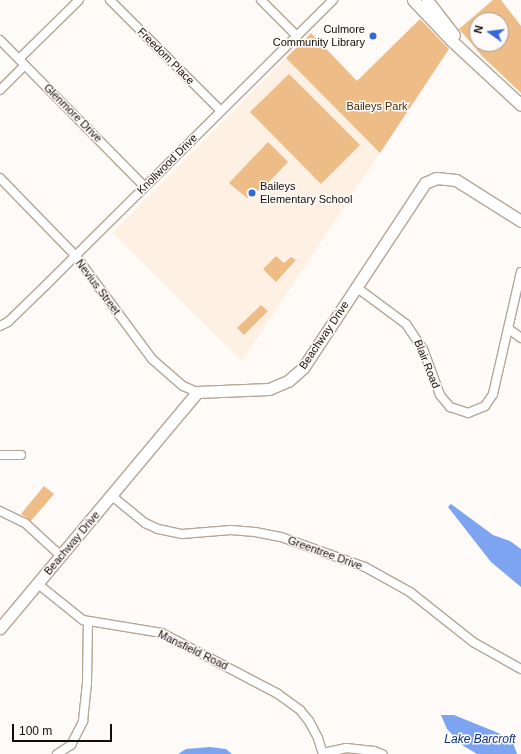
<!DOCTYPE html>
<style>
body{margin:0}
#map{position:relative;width:521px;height:754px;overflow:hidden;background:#fdfaf7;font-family:Arial,sans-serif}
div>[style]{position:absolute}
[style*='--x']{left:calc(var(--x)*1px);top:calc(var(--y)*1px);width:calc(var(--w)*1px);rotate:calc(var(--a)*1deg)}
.built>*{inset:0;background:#fef1e3}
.green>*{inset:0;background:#eebc87}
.water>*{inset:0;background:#7da4f0}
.roads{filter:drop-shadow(1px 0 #b5a696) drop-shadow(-1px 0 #b5a696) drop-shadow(0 1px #b5a696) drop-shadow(0 -1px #b5a696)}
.street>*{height:8px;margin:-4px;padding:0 4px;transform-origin:4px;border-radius:4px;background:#fff}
.secondary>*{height:11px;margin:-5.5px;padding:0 5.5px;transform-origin:5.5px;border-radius:5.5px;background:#fff}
.dots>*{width:11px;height:11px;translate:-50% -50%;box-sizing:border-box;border:2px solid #fdfaf7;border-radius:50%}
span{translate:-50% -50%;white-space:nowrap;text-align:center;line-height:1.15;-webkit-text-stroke:3px #fdfaf7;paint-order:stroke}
.poi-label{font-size:11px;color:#130e09}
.right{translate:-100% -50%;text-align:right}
.left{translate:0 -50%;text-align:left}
.street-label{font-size:11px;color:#130e09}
.park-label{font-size:11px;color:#432908}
.water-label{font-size:12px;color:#0d3389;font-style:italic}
.north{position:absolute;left:469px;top:12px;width:40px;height:40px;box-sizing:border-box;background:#fdfaf7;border:1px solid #9f9c98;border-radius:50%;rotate:284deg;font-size:11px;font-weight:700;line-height:16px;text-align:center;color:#130e09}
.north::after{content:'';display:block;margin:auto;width:14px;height:18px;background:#3569d8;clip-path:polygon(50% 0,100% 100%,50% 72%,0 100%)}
.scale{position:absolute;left:12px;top:724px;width:100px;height:18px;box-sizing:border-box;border:2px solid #130e09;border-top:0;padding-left:5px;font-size:12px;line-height:14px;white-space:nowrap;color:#130e09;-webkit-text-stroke:3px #fdfaf7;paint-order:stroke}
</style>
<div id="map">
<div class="built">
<i style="clip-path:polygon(286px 58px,380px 153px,242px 361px,112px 233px)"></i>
</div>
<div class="green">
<i style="clip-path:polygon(evenodd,493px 0,501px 0,521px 26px,521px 93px,482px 56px,459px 29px,493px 0,477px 20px,501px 20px,501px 44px,477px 44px,477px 20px)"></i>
<i style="clip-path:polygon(420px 19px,449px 49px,380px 153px,286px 58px,311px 33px,357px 81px)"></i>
<i style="clip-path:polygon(289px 74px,360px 145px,321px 184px,250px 112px)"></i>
<i style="clip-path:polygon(268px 142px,288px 162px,267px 184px,247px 198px,229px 183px)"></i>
<i style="clip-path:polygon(276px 256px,284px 263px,291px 257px,296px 260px,276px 282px,263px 269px)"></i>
<i style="clip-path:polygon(261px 305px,268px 311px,244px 335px,237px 328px)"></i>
<i style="clip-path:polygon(44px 486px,54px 494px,31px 521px,21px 514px)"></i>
</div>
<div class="water">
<i style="clip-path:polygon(451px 504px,493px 535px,510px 541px,521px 549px,521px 587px,491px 562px,448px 507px)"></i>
<i style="clip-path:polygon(441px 715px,454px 715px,496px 732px,512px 740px,517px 754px,477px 754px,462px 745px,447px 729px)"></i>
<i style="clip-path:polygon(210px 747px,226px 749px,232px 754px,178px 754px,186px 749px)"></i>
</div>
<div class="roads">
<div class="street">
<i style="--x:110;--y:0;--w:157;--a:45"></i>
<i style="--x:261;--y:0;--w:51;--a:45"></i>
<i style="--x:0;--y:40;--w:206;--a:45.4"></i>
<i style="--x:19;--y:59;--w:84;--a:-44.5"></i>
<i style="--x:0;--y:90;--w:35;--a:-45"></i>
<i style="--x:0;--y:178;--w:107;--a:45.8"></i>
<i style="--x:75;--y:255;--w:129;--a:53.5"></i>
<i style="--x:152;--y:359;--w:41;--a:41.1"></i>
<i style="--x:183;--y:386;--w:15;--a:23"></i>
<i style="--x:356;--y:287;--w:62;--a:36.5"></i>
<i style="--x:406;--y:324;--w:30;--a:56"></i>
<i style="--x:423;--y:349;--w:49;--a:69.7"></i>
<i style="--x:440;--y:395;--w:16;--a:50"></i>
<i style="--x:450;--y:407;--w:19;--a:18"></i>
<i style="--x:468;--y:413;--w:18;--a:-22"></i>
<i style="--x:485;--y:406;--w:14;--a:-56"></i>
<i style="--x:493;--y:394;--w:125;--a:-77.1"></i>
<i style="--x:0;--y:326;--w:9;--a:-27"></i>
<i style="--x:8;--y:322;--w:59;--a:-44.3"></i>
<i style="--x:50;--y:281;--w:399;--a:-44.8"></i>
<i style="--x:509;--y:329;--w:15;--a:37"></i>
<i style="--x:0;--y:455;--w:21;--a:0"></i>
<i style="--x:112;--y:496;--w:43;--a:39.3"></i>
<i style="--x:145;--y:523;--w:14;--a:25"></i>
<i style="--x:158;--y:529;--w:25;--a:12"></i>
<i style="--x:182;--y:534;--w:49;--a:-4.7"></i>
<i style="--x:231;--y:530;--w:24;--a:5"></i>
<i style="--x:255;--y:532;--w:26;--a:11"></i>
<i style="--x:281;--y:537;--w:89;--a:19.7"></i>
<i style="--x:365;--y:567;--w:51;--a:29.1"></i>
<i style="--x:410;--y:592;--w:80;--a:38.4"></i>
<i style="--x:473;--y:642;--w:55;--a:29.4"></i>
<i style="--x:0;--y:511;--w:28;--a:26"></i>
<i style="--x:25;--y:523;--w:49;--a:42.5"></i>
<i style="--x:38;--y:584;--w:58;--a:38.7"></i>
<i style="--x:83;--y:620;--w:80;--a:9.3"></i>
<i style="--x:162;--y:633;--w:131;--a:27.7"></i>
<i style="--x:278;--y:694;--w:27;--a:36"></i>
<i style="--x:300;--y:710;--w:14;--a:51"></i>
<i style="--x:309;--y:721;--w:19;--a:62"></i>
<i style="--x:318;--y:738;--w:17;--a:73"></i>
<i style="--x:323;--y:753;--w:24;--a:-12"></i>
<i style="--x:346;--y:748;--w:28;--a:6"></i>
<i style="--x:374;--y:751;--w:9;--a:21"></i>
<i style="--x:57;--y:754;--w:17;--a:-33"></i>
<i style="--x:71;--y:745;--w:27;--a:-63"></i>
<i style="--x:83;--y:721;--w:38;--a:-84"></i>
<i style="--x:87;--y:683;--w:61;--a:-89.1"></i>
</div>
<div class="secondary">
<i style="--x:413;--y:0;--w:57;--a:46.4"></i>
<i style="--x:452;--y:41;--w:94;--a:42.8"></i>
<i style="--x:427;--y:0;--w:44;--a:52.4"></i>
<i style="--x:0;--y:628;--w:307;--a:-50.1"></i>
<i style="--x:197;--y:392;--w:72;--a:-2.4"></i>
<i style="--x:269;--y:389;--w:21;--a:-23"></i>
<i style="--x:288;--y:381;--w:20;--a:-41"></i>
<i style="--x:303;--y:368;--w:222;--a:-56.6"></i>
<i style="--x:425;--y:183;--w:12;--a:-24"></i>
<i style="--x:436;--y:178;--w:20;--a:6"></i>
<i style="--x:456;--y:180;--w:77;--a:32.2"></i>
</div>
</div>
<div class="dots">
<i style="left:373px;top:36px;background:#3569d8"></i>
<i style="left:252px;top:193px;background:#3569d8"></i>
</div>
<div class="poi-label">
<span class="right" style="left:365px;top:36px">Culmore<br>Community Library</span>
<span class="left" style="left:260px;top:193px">Baileys<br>Elementary School</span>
</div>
<div class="street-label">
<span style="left:166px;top:56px;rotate:45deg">Freedom Place</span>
<span style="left:73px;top:113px;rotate:45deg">Glenmore Drive</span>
<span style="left:167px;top:164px;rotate:-45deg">Knollwood Drive</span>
<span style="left:98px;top:287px;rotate:53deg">Nevius Street</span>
<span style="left:324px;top:335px;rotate:-56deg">Beachway Drive</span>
<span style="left:427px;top:364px;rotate:68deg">Blair Road</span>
<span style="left:72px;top:543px;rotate:-50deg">Beachway Drive</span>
<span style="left:325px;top:553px;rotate:20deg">Greentree Drive</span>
<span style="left:193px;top:650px;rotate:26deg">Mansfield Road</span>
</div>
<div class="park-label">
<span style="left:377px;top:106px">Baileys Park</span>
</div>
<div class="water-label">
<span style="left:480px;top:740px">Lake Barcroft</span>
</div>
<div class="north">N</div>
<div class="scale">100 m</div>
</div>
